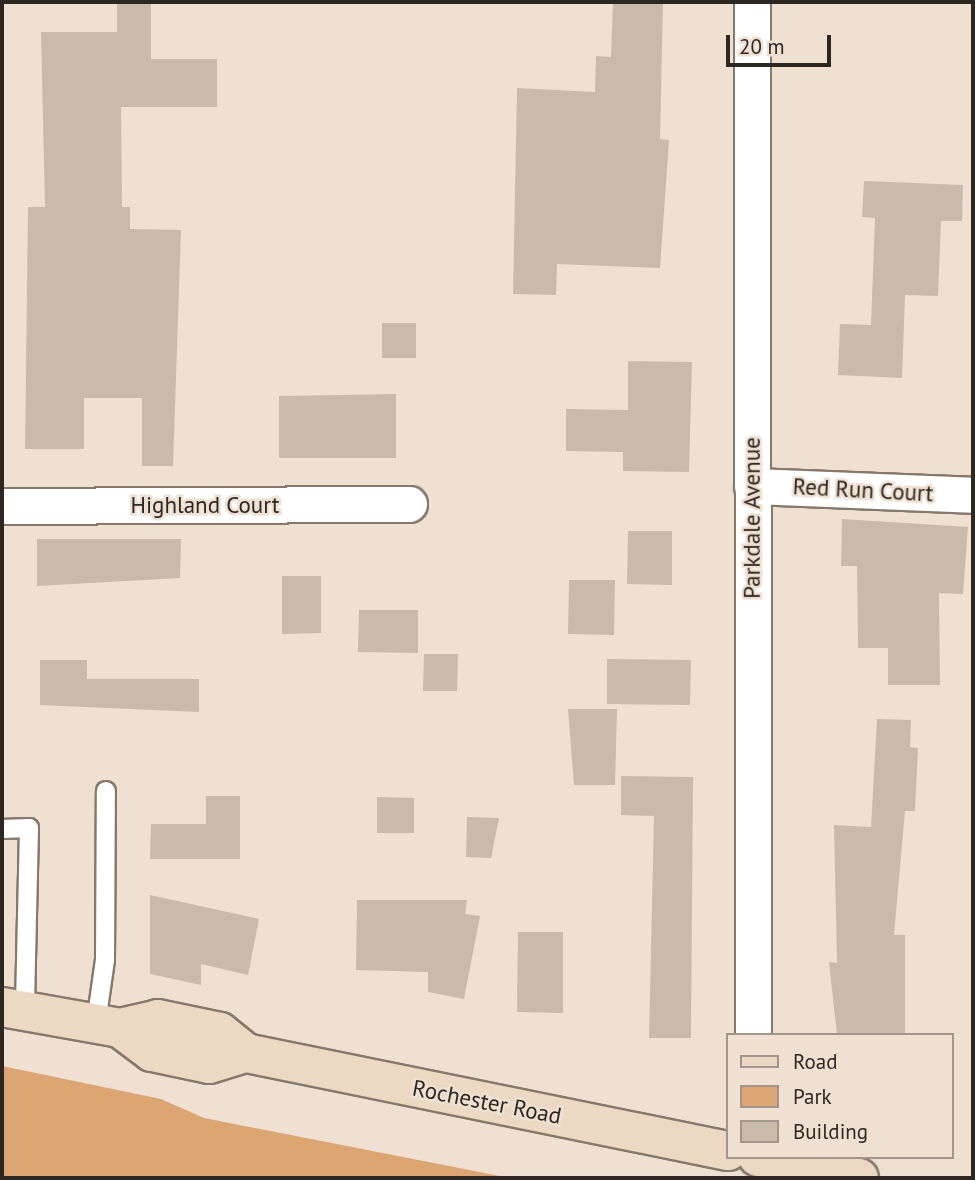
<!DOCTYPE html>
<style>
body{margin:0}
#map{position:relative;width:975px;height:1180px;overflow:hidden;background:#efe0d2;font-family:"PT Sans",sans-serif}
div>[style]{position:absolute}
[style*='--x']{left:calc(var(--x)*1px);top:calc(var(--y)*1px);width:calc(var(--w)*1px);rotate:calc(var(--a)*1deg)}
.green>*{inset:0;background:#dba672}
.building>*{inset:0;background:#c9baac}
.roads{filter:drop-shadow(2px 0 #86796c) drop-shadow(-2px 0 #86796c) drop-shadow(0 2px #86796c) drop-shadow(0 -2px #86796c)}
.service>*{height:18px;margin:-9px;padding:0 9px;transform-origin:9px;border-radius:9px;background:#fff}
.minor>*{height:35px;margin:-17.5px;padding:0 17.5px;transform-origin:17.5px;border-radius:17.5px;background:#fff}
.secondary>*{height:38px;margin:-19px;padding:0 19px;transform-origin:19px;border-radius:19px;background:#ebd9c4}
span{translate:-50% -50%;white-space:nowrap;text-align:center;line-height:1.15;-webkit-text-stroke:5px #efe0d2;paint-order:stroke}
.street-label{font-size:23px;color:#2d2722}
.frame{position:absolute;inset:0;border:4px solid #2d2722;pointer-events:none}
.legend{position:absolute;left:726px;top:1033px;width:228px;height:126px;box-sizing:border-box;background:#efe0d2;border:2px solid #a1968c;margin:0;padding:9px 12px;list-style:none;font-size:21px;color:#2d2722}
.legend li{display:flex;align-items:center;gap:14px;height:35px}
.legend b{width:35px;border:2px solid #a1968c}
.scale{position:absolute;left:726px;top:35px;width:105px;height:32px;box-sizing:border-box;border:4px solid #2d2722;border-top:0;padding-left:9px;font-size:21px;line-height:24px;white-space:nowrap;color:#2d2722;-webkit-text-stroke:5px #efe0d2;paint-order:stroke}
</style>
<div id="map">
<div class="green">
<i style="clip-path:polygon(2px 1066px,161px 1099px,204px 1118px,510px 1178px,2px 1178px)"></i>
</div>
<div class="building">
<i style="clip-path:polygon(117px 2px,151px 2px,151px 59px,217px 59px,217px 107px,121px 107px,122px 207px,130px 207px,130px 229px,181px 230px,173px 466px,142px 466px,142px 398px,84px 398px,84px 449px,25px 449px,28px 207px,45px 207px,41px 32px,117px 32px)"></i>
<i style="clip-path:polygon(613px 2px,663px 2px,660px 139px,669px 140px,660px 268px,557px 264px,556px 295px,513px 294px,517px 88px,595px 92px,596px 56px,611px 57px)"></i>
<i style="clip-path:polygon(864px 181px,963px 185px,962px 221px,941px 221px,938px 296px,905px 295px,902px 378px,838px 375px,840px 324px,871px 325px,875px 218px,862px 217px)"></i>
<i style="clip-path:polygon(382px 323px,416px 323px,416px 358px,382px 358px)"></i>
<i style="clip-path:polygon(628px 361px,692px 362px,689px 472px,623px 471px,623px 452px,566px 451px,566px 409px,628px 410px)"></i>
<i style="clip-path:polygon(396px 394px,396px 458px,279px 458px,279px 396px)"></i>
<i style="clip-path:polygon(842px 519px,968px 527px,963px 594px,939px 593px,940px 685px,888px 685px,888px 648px,858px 648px,857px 566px,841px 566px)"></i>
<i style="clip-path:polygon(628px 531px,672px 531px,672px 585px,627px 584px)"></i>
<i style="clip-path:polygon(37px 539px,181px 539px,180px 578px,37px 586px)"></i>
<i style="clip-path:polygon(282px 576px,321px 576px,321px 633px,282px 634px)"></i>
<i style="clip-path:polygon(569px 580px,615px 580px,614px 635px,568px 634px)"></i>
<i style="clip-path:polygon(359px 610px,418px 610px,418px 653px,358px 652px)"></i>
<i style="clip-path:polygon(424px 654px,458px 654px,457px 691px,423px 691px)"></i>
<i style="clip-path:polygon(607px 659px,691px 660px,690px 705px,607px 704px)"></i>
<i style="clip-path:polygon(40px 660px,87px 660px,87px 679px,199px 679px,199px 712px,40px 705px)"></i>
<i style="clip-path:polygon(568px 709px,617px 709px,615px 785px,574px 785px)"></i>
<i style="clip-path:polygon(877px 719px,911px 720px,910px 747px,918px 748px,915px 811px,905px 811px,894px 935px,905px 935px,905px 1035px,837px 1035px,829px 962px,837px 963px,834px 825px,871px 827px)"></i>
<i style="clip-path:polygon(621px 776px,693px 777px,691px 1038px,649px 1038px,654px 816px,621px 815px)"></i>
<i style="clip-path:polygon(206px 796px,240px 796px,240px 859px,150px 859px,151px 824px,206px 824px)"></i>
<i style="clip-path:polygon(377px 797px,414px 798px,414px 833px,377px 833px)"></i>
<i style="clip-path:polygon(467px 817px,499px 818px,491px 858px,466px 857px)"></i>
<i style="clip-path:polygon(150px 895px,259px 919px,248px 975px,201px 964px,201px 985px,150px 974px)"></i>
<i style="clip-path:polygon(357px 900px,467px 900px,465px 914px,480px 916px,464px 999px,428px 992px,428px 972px,356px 970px)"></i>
<i style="clip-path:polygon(518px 932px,563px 932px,563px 1013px,517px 1012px)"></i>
</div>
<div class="roads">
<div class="service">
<i style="--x:2;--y:829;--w:27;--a:-2"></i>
<i style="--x:29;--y:828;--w:183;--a:91.3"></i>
<i style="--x:96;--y:1023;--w:64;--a:-81.9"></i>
<i style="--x:105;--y:960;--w:169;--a:-89.7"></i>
</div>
<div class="minor">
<i style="--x:752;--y:2;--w:1033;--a:89.94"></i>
<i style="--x:752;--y:486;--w:221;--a:2.3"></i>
<i style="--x:2;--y:506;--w:407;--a:-0.3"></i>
</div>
<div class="secondary">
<i style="--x:2;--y:1007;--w:120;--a:10.1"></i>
<i style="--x:120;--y:1028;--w:39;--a:-13"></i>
<i style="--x:158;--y:1019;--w:63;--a:11.8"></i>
<i style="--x:220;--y:1032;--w:33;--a:39"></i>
<i style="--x:246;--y:1053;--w:492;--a:11.5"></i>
<i style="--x:120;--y:1028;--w:40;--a:37"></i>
<i style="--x:152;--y:1052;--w:58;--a:11.9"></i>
<i style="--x:209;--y:1064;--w:39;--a:-17"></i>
<i style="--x:758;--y:1157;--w:103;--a:11.7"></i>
</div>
</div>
<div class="street-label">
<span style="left:863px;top:490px;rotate:3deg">Red Run Court</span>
<span style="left:205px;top:505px">Highland Court</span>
<span style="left:752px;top:518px;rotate:-90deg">Parkdale Avenue</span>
<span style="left:487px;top:1102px;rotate:11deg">Rochester Road</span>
</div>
<div class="frame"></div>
<ul class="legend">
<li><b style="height:9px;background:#ebd9c4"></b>Road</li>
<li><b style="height:19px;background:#dba672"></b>Park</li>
<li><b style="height:19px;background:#c9baac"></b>Building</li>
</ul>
<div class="scale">20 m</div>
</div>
